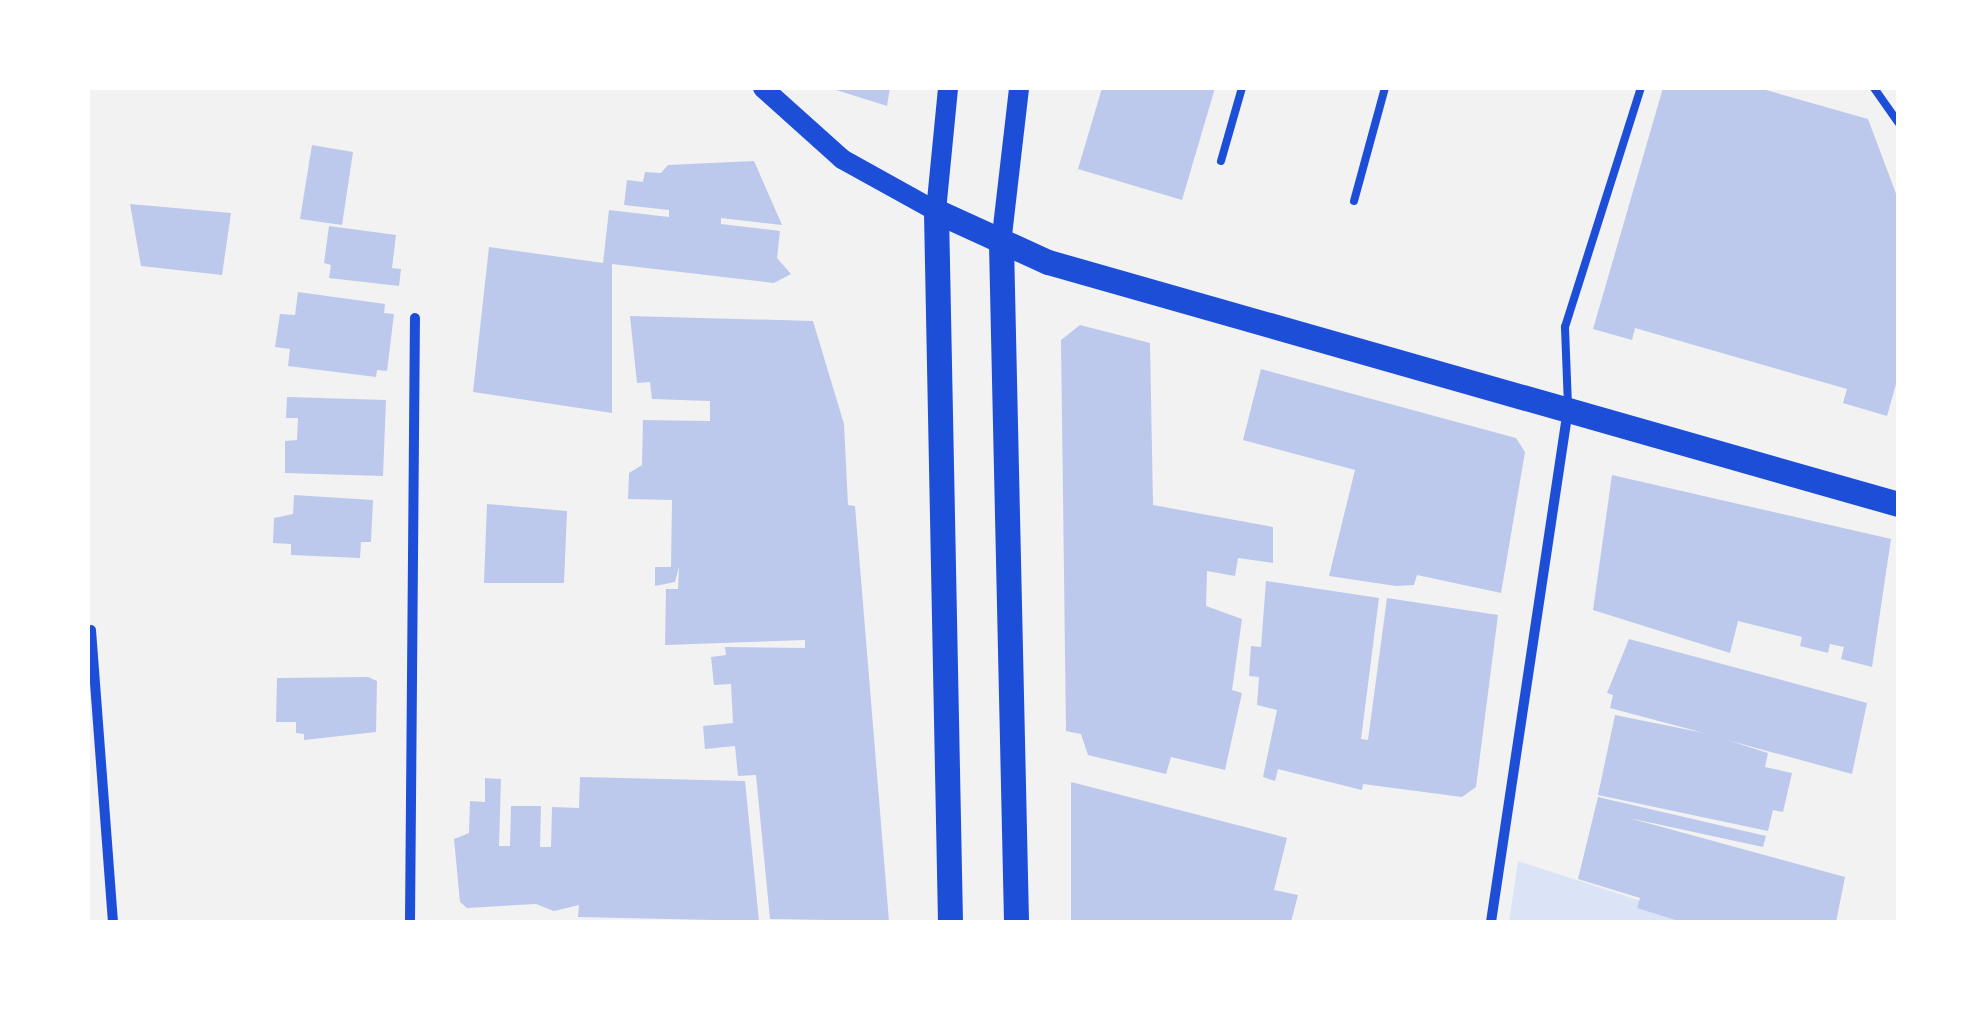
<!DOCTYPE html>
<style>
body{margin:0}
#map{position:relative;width:1986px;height:1010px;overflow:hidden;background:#f2f2f2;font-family:"DM Sans",sans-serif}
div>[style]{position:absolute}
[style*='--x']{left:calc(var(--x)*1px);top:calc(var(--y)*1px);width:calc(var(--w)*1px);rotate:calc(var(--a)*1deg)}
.green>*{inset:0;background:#dbe4f7}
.building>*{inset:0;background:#bdc9ec}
.service>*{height:8px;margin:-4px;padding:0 4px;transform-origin:4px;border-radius:4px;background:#1d4ed8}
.minor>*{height:10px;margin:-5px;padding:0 5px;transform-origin:5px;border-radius:5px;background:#1d4ed8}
.secondary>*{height:20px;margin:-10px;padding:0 10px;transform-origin:10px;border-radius:10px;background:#1d4ed8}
.primary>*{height:25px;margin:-12.5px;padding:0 12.5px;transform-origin:12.5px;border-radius:12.5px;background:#1d4ed8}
span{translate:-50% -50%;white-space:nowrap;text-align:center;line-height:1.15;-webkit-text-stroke:10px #fff;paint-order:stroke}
.frame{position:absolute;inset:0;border:90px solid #fff;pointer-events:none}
</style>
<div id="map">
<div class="green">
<i style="clip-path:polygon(1518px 861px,1706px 922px,1509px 922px)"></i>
</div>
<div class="building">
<i style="clip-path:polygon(830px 88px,890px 88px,887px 106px)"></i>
<i style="clip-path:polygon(1102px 88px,1215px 88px,1182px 200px,1078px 169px)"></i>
<i style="clip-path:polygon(1663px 88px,1759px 88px,1868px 119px,1898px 199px,1898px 377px,1887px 416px,1843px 403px,1847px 389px,1635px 328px,1632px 340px,1593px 329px)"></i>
<i style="clip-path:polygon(312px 145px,353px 152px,342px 225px,300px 219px)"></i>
<i style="clip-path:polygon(754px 161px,782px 225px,721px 218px,721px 224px,780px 231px,777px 258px,791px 274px,774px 283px,612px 264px,612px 413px,473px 392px,489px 247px,603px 263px,609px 210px,669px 217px,669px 210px,624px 205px,627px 180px,643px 182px,645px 172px,661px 173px,668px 165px)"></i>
<i style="clip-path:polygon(130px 204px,231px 213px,222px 275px,141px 266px)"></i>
<i style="clip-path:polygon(329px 226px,396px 235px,392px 268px,401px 269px,399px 286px,329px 278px,331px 265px,324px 263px)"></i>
<i style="clip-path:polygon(298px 292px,385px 304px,384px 313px,394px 314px,387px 371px,377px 370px,376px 377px,288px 366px,290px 349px,275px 347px,280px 314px,295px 315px)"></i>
<i style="clip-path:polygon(630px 316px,813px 321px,844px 424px,848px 505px,855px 506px,889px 921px,770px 919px,756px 775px,738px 776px,735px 746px,705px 749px,703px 726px,733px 723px,731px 684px,714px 685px,711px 657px,726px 655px,725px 647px,805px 648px,805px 640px,665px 645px,666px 589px,678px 589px,679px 567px,675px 582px,655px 586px,655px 567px,671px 567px,672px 500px,628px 499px,629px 473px,642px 465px,643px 420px,710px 421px,710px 401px,652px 399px,650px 382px,637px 383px)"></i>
<i style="clip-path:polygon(1080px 325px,1150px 343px,1153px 505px,1273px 527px,1273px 563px,1238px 558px,1235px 576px,1207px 571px,1206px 606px,1242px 619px,1232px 690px,1242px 693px,1225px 770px,1171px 757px,1166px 774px,1088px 755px,1081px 734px,1066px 731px,1061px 340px)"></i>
<i style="clip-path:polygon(1261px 369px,1516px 438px,1525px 452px,1501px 593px,1417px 575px,1414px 585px,1396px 586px,1329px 576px,1355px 470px,1243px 440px)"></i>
<i style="clip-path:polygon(287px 397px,386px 400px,383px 476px,285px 473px,285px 441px,297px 440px,298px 418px,286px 418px)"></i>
<i style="clip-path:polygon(1612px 475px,1891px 539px,1872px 667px,1841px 659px,1844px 647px,1830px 644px,1828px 653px,1800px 646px,1802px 637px,1738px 621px,1730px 653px,1593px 610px)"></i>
<i style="clip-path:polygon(294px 495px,373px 500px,371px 542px,361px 542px,360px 558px,291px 555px,291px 544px,273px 543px,274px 518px,293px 514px)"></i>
<i style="clip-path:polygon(487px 504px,567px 511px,564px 583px,484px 583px)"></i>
<i style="clip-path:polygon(1266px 581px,1379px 598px,1361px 739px,1368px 740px,1387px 598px,1498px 615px,1476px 787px,1462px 797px,1363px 784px,1362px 790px,1278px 769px,1275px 781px,1263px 777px,1277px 710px,1257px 705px,1259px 677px,1249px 676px,1251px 646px,1261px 647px)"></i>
<i style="clip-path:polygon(1629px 639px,1867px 703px,1852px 774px,1727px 740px,1768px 753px,1765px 767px,1792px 773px,1783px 812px,1773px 810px,1768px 831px,1598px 795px,1615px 715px,1704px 733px,1610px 708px,1613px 695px,1607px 693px)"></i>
<i style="clip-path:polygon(368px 677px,377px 681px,376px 732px,304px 740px,304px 734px,296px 733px,296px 722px,276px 722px,277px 678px)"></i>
<i style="clip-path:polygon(580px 777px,745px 781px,759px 921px,578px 917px,579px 905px,554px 911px,536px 904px,467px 908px,460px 902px,454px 839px,469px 833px,470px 801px,485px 802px,485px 778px,501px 779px,499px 846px,510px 846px,511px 806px,541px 806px,540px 847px,551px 847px,552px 807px,579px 808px)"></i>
<i style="clip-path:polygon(1071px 782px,1287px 838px,1274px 890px,1298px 895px,1291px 922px,1071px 922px)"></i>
<i style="clip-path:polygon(1598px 797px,1766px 836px,1763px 847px,1629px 818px,1845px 877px,1836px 922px,1682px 922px,1637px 908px,1640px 898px,1578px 879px)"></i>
</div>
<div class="service">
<i style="--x:1874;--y:88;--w:42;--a:54.8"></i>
<i style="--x:1221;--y:161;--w:76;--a:-74"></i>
<i style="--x:1354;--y:201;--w:117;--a:-74.7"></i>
<i style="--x:1568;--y:406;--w:79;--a:-92.2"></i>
<i style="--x:1565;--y:327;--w:251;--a:-72.4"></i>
</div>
<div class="minor">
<i style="--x:91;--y:630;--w:293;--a:85.7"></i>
<i style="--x:410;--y:922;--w:604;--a:-89.53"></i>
<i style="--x:1491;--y:922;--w:519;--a:-81.46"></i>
</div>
<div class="secondary">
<i style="--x:763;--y:88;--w:106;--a:41.9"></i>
<i style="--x:842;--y:159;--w:107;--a:29"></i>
<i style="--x:936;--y:211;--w:124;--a:-84.4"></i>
<i style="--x:1001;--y:244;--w:157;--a:-83.4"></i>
</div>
<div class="primary">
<i style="--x:1001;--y:244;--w:678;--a:88.73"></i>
<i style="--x:950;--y:922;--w:711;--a:-91.13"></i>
<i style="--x:936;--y:211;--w:123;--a:24.5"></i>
<i style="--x:1048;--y:262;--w:884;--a:15.89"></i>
</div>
<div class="frame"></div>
</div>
